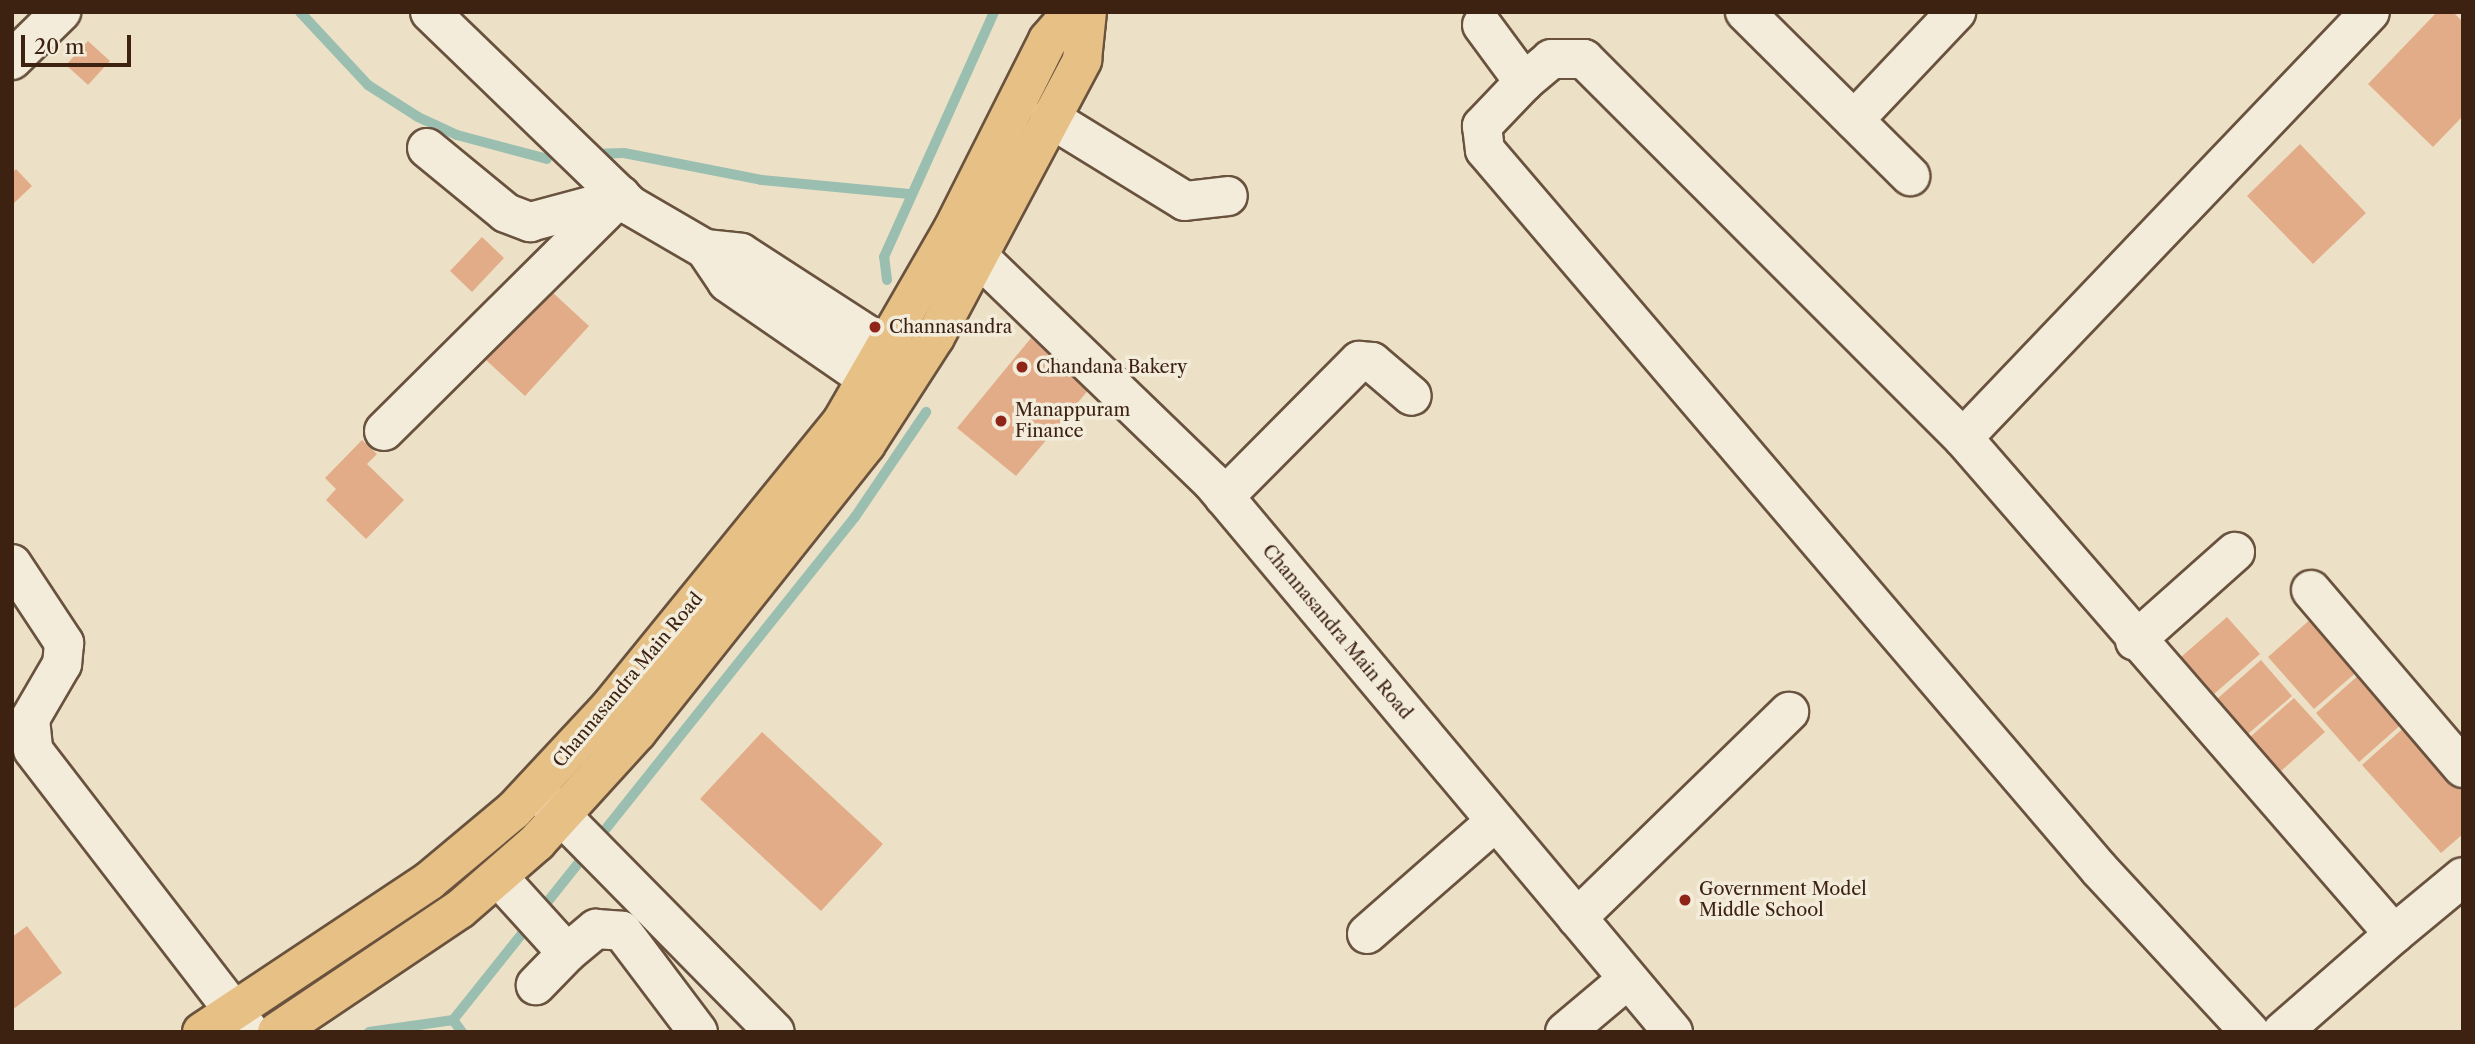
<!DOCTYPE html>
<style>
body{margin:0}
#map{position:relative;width:2475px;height:1044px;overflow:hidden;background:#ece1c7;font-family:"Libre Caslon Text",serif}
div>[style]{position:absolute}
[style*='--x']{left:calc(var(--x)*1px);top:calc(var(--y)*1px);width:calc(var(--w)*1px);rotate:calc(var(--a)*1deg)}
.stream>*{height:10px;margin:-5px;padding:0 5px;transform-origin:5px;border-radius:5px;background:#9abeaf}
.building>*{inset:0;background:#e3ac88}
.roads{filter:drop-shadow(2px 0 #69523e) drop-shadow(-2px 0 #69523e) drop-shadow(0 2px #69523e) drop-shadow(0 -2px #69523e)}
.minor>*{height:38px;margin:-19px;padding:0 19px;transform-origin:19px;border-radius:19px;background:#f3ecdb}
.major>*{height:38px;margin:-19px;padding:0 19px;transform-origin:19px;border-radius:19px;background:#e6c084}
.dots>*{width:19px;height:19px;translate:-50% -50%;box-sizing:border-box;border:4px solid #f3ecdb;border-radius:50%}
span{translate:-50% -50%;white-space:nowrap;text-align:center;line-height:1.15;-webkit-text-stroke:7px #f3ecdb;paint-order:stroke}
.poi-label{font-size:18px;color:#3d2211}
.left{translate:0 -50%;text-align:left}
.street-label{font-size:18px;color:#3d2211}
.frame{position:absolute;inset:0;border:14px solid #3d2211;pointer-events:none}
.scale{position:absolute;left:21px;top:35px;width:110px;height:32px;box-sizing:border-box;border:4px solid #3d2211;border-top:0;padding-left:9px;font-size:21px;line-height:24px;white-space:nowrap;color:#3d2211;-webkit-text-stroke:5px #f3ecdb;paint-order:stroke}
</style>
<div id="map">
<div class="stream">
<i style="--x:300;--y:12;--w:100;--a:47"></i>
<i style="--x:368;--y:85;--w:59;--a:32.6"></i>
<i style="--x:418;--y:117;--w:43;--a:24.8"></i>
<i style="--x:457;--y:135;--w:93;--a:14.9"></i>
<i style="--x:592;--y:154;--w:32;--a:-2"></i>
<i style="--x:624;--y:153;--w:140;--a:11.1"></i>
<i style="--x:761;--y:180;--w:149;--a:5.4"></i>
<i style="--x:887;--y:280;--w:23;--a:-97"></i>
<i style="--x:884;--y:257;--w:269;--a:-65.8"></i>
<i style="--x:369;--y:1032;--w:85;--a:-8.1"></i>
<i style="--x:462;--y:1032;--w:15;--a:-127"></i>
<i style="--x:453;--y:1020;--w:644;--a:-51.37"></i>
<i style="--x:855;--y:517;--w:127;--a:-55.9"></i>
</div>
<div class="building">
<i style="clip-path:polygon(2437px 12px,2453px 12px,2463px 22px,2463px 116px,2433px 147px,2368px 84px)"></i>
<i style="clip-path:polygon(88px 41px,110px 61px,88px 85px,66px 65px)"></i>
<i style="clip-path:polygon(2300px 144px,2366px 213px,2313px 264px,2247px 196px)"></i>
<i style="clip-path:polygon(16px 169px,32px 186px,12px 205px,12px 173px)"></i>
<i style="clip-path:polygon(482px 237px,504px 258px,472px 292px,450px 271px)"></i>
<i style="clip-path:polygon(551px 291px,589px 326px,525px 396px,486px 360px)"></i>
<i style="clip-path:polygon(1031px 338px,1090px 388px,1016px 476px,957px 428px)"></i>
<i style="clip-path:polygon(362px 440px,377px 454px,367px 464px,404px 500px,366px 539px,326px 500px,336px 489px,325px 478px)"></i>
<i style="clip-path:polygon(2227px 617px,2260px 654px,2214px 694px,2181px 657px)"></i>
<i style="clip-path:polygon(2313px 617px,2359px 670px,2314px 709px,2268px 657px)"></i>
<i style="clip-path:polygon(2261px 660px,2292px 696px,2248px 734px,2217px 699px)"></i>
<i style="clip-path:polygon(2361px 673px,2404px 722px,2359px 762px,2316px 713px)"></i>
<i style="clip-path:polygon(2294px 698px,2325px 732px,2281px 771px,2250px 737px)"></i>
<i style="clip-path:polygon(2408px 724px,2463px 786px,2463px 834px,2441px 853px,2362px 765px)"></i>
<i style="clip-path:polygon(762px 732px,883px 844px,821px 911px,700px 799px)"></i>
<i style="clip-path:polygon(27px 926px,62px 973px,12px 1010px,12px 937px)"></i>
</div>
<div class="roads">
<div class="minor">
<i style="--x:430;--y:12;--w:279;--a:44"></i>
<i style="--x:631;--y:206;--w:86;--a:30.2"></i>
<i style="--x:705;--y:249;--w:36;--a:6"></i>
<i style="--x:741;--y:253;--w:206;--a:32.9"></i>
<i style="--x:1745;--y:12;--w:233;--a:44.8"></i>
<i style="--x:1482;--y:25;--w:71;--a:53.6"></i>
<i style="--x:1524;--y:82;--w:61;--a:133.7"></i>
<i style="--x:1482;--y:126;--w:24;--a:83"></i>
<i style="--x:1485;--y:150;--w:945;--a:49.5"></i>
<i style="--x:2099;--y:869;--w:222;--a:47.2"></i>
<i style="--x:12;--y:60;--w:69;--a:-44.4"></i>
<i style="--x:1524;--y:82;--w:35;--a:-40"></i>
<i style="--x:1551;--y:59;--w:33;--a:0"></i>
<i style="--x:1584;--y:59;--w:536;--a:45"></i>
<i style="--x:1963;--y:438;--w:657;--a:49.01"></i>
<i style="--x:2394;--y:934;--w:149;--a:138.8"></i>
<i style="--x:1050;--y:118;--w:158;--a:31.6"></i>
<i style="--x:1185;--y:201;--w:43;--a:-6.6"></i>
<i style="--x:1854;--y:120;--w:149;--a:-46.6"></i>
<i style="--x:427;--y:148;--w:102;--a:39.4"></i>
<i style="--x:506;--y:213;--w:26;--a:21"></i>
<i style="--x:530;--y:222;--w:82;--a:-14.9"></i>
<i style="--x:954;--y:233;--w:357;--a:44"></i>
<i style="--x:1211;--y:481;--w:719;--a:50.02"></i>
<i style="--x:705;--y:249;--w:40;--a:56"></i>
<i style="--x:727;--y:282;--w:203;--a:34.6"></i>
<i style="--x:384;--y:431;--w:334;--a:-44.8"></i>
<i style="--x:1963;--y:438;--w:589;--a:-46.31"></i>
<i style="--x:1224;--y:497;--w:192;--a:-45.2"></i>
<i style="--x:1359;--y:361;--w:13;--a:4"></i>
<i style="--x:1372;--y:362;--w:52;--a:40.4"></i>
<i style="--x:12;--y:564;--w:95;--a:56.6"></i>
<i style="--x:64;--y:643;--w:21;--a:95"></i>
<i style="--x:62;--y:664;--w:64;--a:120.2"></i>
<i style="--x:30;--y:719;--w:31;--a:84"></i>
<i style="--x:33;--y:750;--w:356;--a:52.4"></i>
<i style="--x:2311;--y:590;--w:234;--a:49.5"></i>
<i style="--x:2135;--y:641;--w:134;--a:-41.7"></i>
<i style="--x:538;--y:792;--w:337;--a:45.4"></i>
<i style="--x:499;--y:878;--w:101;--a:47.8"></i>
<i style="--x:567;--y:953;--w:45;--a:134.1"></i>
<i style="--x:1577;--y:918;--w:296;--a:-44.2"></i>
<i style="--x:1367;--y:934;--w:171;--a:-41.2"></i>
<i style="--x:2394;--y:934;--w:89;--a:-39.6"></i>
<i style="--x:567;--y:953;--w:38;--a:-40"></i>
<i style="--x:596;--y:929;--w:26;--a:4"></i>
<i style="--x:622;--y:931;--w:126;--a:53"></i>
<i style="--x:1565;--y:1032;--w:82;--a:-40.1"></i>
</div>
<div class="major">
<i style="--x:202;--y:1032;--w:273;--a:-33.6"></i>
<i style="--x:429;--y:881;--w:111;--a:-39.9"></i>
<i style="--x:514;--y:810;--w:141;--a:-47"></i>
<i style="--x:610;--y:707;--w:366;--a:-50.9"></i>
<i style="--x:841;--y:423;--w:222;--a:-60"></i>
<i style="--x:952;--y:231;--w:214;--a:-63.3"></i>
<i style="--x:1048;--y:40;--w:37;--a:-49"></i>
<i style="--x:277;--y:1032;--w:220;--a:-33.9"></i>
<i style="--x:460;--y:909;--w:102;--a:-41"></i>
<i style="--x:537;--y:842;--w:149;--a:-47.7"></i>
<i style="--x:637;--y:732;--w:368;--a:-51.5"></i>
<i style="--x:866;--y:444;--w:127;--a:-57.2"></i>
<i style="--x:935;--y:337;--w:314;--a:-62"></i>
<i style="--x:1082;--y:60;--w:48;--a:-84.1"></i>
</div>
</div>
<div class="dots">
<i style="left:875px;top:327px;background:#8f2418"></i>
<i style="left:1022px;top:367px;background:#8f2418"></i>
<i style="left:1001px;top:421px;background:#8f2418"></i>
<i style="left:1685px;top:900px;background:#8f2418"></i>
</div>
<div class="poi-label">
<span class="left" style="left:889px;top:327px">Channasandra</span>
<span class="left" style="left:1036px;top:367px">Chandana Bakery</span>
<span class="left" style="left:1015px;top:421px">Manappuram<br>Finance</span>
<span class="left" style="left:1699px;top:900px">Government Model<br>Middle School</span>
</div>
<div class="street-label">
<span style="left:1337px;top:632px;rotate:50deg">Channasandra Main Road</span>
<span style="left:628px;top:680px;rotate:-50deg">Channasandra Main Road</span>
</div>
<div class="frame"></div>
<div class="scale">20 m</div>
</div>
